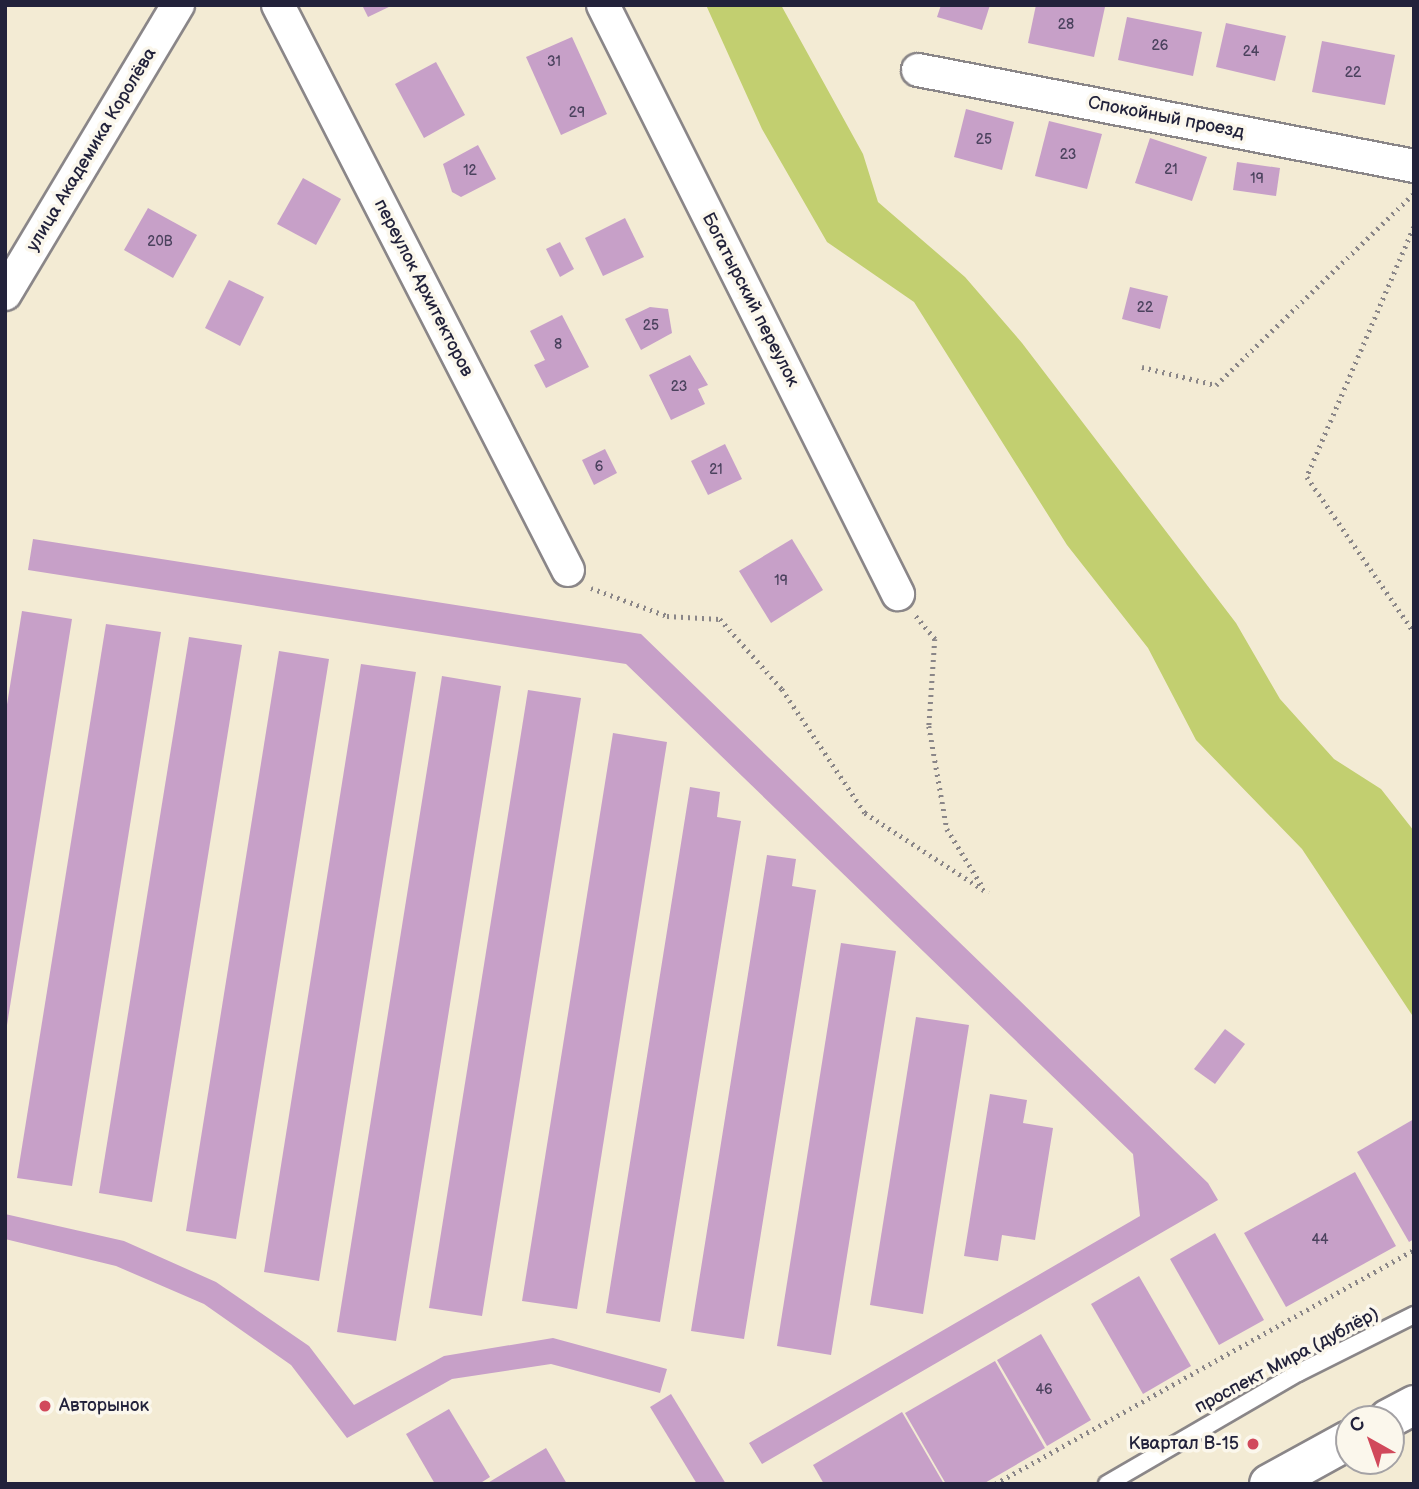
<!DOCTYPE html>
<meta charset="utf-8">
<style>
body{margin:0}
#map{position:relative;width:1419px;height:1489px;overflow:hidden;background:#f3ebd4;font-family:"Balsamiq Sans",sans-serif}
div>[style]{position:absolute}
[style*='--x']{left:calc(var(--x)*1px);top:calc(var(--y)*1px);width:calc(var(--w)*1px);rotate:calc(var(--a)*1deg)}
.green>*{inset:0;background:#c2cf70}
.building>*{inset:0;background:#c7a0c8}
.path>*{height:4.5px;margin-top:-2.25px;transform-origin:0;background:repeating-linear-gradient(90deg,#8a8688 0 2px,transparent 0 7px)}
.roads{filter:drop-shadow(2px 0 #8a8688) drop-shadow(-2px 0 #8a8688) drop-shadow(0 2px #8a8688) drop-shadow(0 -2px #8a8688)}
.lane>*{height:16px;margin:-8px;padding:0 8px;transform-origin:8px;border-radius:8px;background:#fff}
.street>*{height:32px;margin:-16px;padding:0 16px;transform-origin:16px;border-radius:16px;background:#fff}
.secondary>*{height:38px;margin:-19px;padding:0 19px;transform-origin:19px;border-radius:19px;background:#fff}
.dots>*{width:19px;height:19px;translate:-50% -50%;box-sizing:border-box;border:4px solid #fbf7ec;border-radius:50%}
span{translate:-50% -50%;white-space:nowrap;text-align:center;line-height:1.15;-webkit-text-stroke:7px #fbf7ec;paint-order:stroke}
.number-label{font-size:14px;color:#4b425e}
.number-label span{-webkit-text-stroke-width:0}
.street-label{font-size:18px;color:#22223b}
.poi-label{font-size:18px;color:#22223b}
.left{translate:0 -50%;text-align:left}
.right{translate:-100% -50%;text-align:right}
.frame{position:absolute;inset:0;border:7px solid #22223b;pointer-events:none}
.north{position:absolute;left:1335px;top:1405px;width:70px;height:70px;box-sizing:border-box;background:#fbf7ec;border:2px solid #a4a2a5;border-radius:50%;rotate:320deg;font-size:19px;font-weight:700;line-height:28px;text-align:center;color:#22223b}
.north::after{content:'';display:block;margin:auto;width:24px;height:32px;background:#d1495b;clip-path:polygon(50% 0,100% 100%,50% 72%,0 100%)}
</style>
<div id="map">
<div class="green">
<i style="clip-path:polygon(706px 5px,781px 5px,863px 154px,878px 202px,965px 277px,1022px 343px,1236px 623px,1280px 699px,1334px 759px,1381px 789px,1414px 831px,1414px 1018px,1302px 849px,1196px 740px,1148px 648px,1067px 545px,914px 302px,827px 242px,762px 129px)"></i>
</div>
<div class="building">
<i style="clip-path:polygon(362px 5px,393px 5px,368px 17px)"></i>
<i style="clip-path:polygon(941px 5px,990px 5px,982px 30px,937px 17px)"></i>
<i style="clip-path:polygon(1036px 5px,1105px 7px,1094px 57px,1028px 43px)"></i>
<i style="clip-path:polygon(1127px 17px,1202px 32px,1193px 76px,1118px 60px)"></i>
<i style="clip-path:polygon(1226px 23px,1286px 36px,1275px 81px,1216px 67px)"></i>
<i style="clip-path:polygon(572px 37px,607px 114px,561px 135px,526px 57px)"></i>
<i style="clip-path:polygon(1322px 41px,1395px 55px,1385px 105px,1312px 92px)"></i>
<i style="clip-path:polygon(436px 62px,465px 115px,424px 138px,395px 84px)"></i>
<i style="clip-path:polygon(966px 109px,1014px 122px,1002px 170px,954px 157px)"></i>
<i style="clip-path:polygon(1049px 121px,1102px 134px,1087px 189px,1035px 176px)"></i>
<i style="clip-path:polygon(1150px 138px,1207px 157px,1192px 201px,1135px 183px)"></i>
<i style="clip-path:polygon(478px 145px,496px 179px,461px 197px,452px 192px,443px 164px)"></i>
<i style="clip-path:polygon(1237px 162px,1280px 168px,1276px 196px,1233px 190px)"></i>
<i style="clip-path:polygon(303px 178px,341px 199px,316px 245px,277px 224px)"></i>
<i style="clip-path:polygon(148px 208px,197px 235px,173px 278px,124px 250px)"></i>
<i style="clip-path:polygon(625px 218px,644px 257px,603px 276px,585px 238px)"></i>
<i style="clip-path:polygon(560px 242px,574px 269px,560px 277px,546px 249px)"></i>
<i style="clip-path:polygon(229px 280px,264px 297px,240px 346px,205px 328px)"></i>
<i style="clip-path:polygon(1130px 287px,1168px 296px,1160px 329px,1122px 319px)"></i>
<i style="clip-path:polygon(650px 307px,668px 309px,672px 333px,641px 350px,625px 319px)"></i>
<i style="clip-path:polygon(562px 315px,589px 367px,546px 388px,534px 365px,545px 360px,530px 331px)"></i>
<i style="clip-path:polygon(690px 355px,708px 385px,698px 389px,705px 404px,671px 420px,649px 375px)"></i>
<i style="clip-path:polygon(725px 444px,742px 479px,708px 495px,691px 461px)"></i>
<i style="clip-path:polygon(605px 449px,617px 473px,594px 485px,582px 460px)"></i>
<i style="clip-path:polygon(33px 539px,641px 634px,1208px 1183px,1218px 1200px,762px 1464px,749px 1443px,1140px 1216px,1133px 1154px,626px 664px,28px 570px)"></i>
<i style="clip-path:polygon(792px 539px,823px 590px,771px 623px,739px 571px)"></i>
<i style="clip-path:polygon(22px 611px,72px 619px,7px 1025px,5px 717px)"></i>
<i style="clip-path:polygon(106px 624px,161px 632px,72px 1186px,17px 1178px)"></i>
<i style="clip-path:polygon(189px 637px,242px 645px,152px 1202px,99px 1193px)"></i>
<i style="clip-path:polygon(279px 651px,329px 659px,236px 1239px,186px 1231px)"></i>
<i style="clip-path:polygon(361px 664px,416px 672px,319px 1281px,264px 1272px)"></i>
<i style="clip-path:polygon(442px 676px,501px 686px,396px 1341px,337px 1332px)"></i>
<i style="clip-path:polygon(528px 690px,581px 698px,482px 1316px,429px 1308px)"></i>
<i style="clip-path:polygon(613px 733px,667px 742px,577px 1309px,522px 1301px)"></i>
<i style="clip-path:polygon(690px 787px,720px 792px,717px 817px,741px 821px,660px 1322px,606px 1313px)"></i>
<i style="clip-path:polygon(767px 855px,796px 859px,792px 886px,816px 890px,744px 1339px,691px 1331px)"></i>
<i style="clip-path:polygon(841px 943px,896px 951px,831px 1355px,777px 1346px)"></i>
<i style="clip-path:polygon(916px 1017px,969px 1025px,923px 1314px,870px 1305px)"></i>
<i style="clip-path:polygon(1225px 1029px,1245px 1044px,1215px 1084px,1194px 1069px)"></i>
<i style="clip-path:polygon(990px 1094px,1027px 1100px,1023px 1123px,1053px 1128px,1035px 1240px,1002px 1235px,998px 1261px,964px 1256px)"></i>
<i style="clip-path:polygon(1414px 1119px,1414px 1239px,1409px 1242px,1357px 1152px)"></i>
<i style="clip-path:polygon(1355px 1172px,1396px 1246px,1286px 1307px,1244px 1233px)"></i>
<i style="clip-path:polygon(5px 1214px,124px 1241px,216px 1282px,309px 1346px,354px 1405px,444px 1356px,553px 1338px,667px 1369px,660px 1393px,551px 1364px,452px 1379px,347px 1438px,291px 1365px,204px 1304px,116px 1266px,5px 1239px)"></i>
<i style="clip-path:polygon(1215px 1233px,1264px 1320px,1219px 1345px,1170px 1259px)"></i>
<i style="clip-path:polygon(1139px 1276px,1191px 1366px,1143px 1394px,1091px 1304px)"></i>
<i style="clip-path:polygon(1041px 1334px,1091px 1420px,1047px 1446px,997px 1360px)"></i>
<i style="clip-path:polygon(995px 1361px,1045px 1448px,983px 1484px,946px 1484px,905px 1413px)"></i>
<i style="clip-path:polygon(671px 1394px,726px 1484px,697px 1484px,650px 1407px)"></i>
<i style="clip-path:polygon(449px 1409px,490px 1477px,479px 1484px,435px 1484px,406px 1434px)"></i>
<i style="clip-path:polygon(902px 1412px,944px 1484px,824px 1484px,813px 1465px)"></i>
<i style="clip-path:polygon(546px 1448px,567px 1484px,486px 1484px)"></i>
</div>
<div class="path">
<i style="--x:1414;--y:227;--w:272;--a:113.2"></i>
<i style="--x:1307;--y:477;--w:188;--a:55.4"></i>
<i style="--x:1142;--y:367;--w:76;--a:13.7"></i>
<i style="--x:1216;--y:385;--w:274;--a:-44.1"></i>
<i style="--x:591;--y:588;--w:81;--a:20.2"></i>
<i style="--x:667;--y:616;--w:53;--a:3.2"></i>
<i style="--x:720;--y:619;--w:94;--a:48.5"></i>
<i style="--x:782;--y:689;--w:149;--a:56.2"></i>
<i style="--x:865;--y:813;--w:147;--a:33"></i>
<i style="--x:916;--y:616;--w:30;--a:50"></i>
<i style="--x:935;--y:639;--w:87;--a:93.9"></i>
<i style="--x:929;--y:726;--w:105;--a:80.1"></i>
<i style="--x:947;--y:829;--w:70;--a:58.3"></i>
<i style="--x:995;--y:1484;--w:480;--a:-29.2"></i>
</div>
<div class="roads">
<div class="lane">
<i style="--x:1107;--y:1484;--w:221;--a:-30.2"></i>
<i style="--x:1298;--y:1373;--w:130;--a:-26.6"></i>
</div>
<div class="street">
<i style="--x:278;--y:5;--w:635;--a:62.83"></i>
<i style="--x:603;--y:5;--w:659;--a:63.4"></i>
<i style="--x:918;--y:70;--w:505;--a:10.95"></i>
<i style="--x:5;--y:294;--w:337;--a:-59.1"></i>
</div>
<div class="secondary">
<i style="--x:1388;--y:1419;--w:30;--a:-28"></i>
<i style="--x:1269;--y:1484;--w:91;--a:-28.8"></i>
</div>
</div>
<div class="dots">
<i style="left:45px;top:1406px;background:#d1495b"></i>
<i style="left:1253px;top:1444px;background:#d1495b"></i>
</div>
<div class="number-label">
<span style="left:1066px;top:25px">28</span>
<span style="left:1160px;top:46px">26</span>
<span style="left:1251px;top:52px">24</span>
<span style="left:554px;top:62px">31</span>
<span style="left:1353px;top:73px">22</span>
<span style="left:577px;top:113px">29</span>
<span style="left:984px;top:140px">25</span>
<span style="left:1068px;top:155px">23</span>
<span style="left:1171px;top:170px">21</span>
<span style="left:470px;top:171px">12</span>
<span style="left:1257px;top:179px">19</span>
<span style="left:160px;top:242px">20В</span>
<span style="left:1145px;top:308px">22</span>
<span style="left:651px;top:326px">25</span>
<span style="left:558px;top:345px">8</span>
<span style="left:679px;top:387px">23</span>
<span style="left:599px;top:467px">6</span>
<span style="left:716px;top:470px">21</span>
<span style="left:781px;top:581px">19</span>
<span style="left:1320px;top:1240px">44</span>
<span style="left:1044px;top:1390px">46</span>
</div>
<div class="street-label">
<span style="left:1166px;top:118px;rotate:11deg">Спокойный проезд</span>
<span style="left:92px;top:150px;rotate:-59deg">улица Академика Королёва</span>
<span style="left:423px;top:288px;rotate:63deg">переулок Архитекторов</span>
<span style="left:750px;top:300px;rotate:63deg">Богатырский переулок</span>
<span style="left:1287px;top:1361px;rotate:-28deg">проспект Мира (дублёр)</span>
</div>
<div class="poi-label">
<span class="left" style="left:59px;top:1406px">Авторынок</span>
<span class="right" style="left:1239px;top:1444px">Квартал В-15</span>
</div>
<div class="frame"></div>
<div class="north">С</div>
</div>
